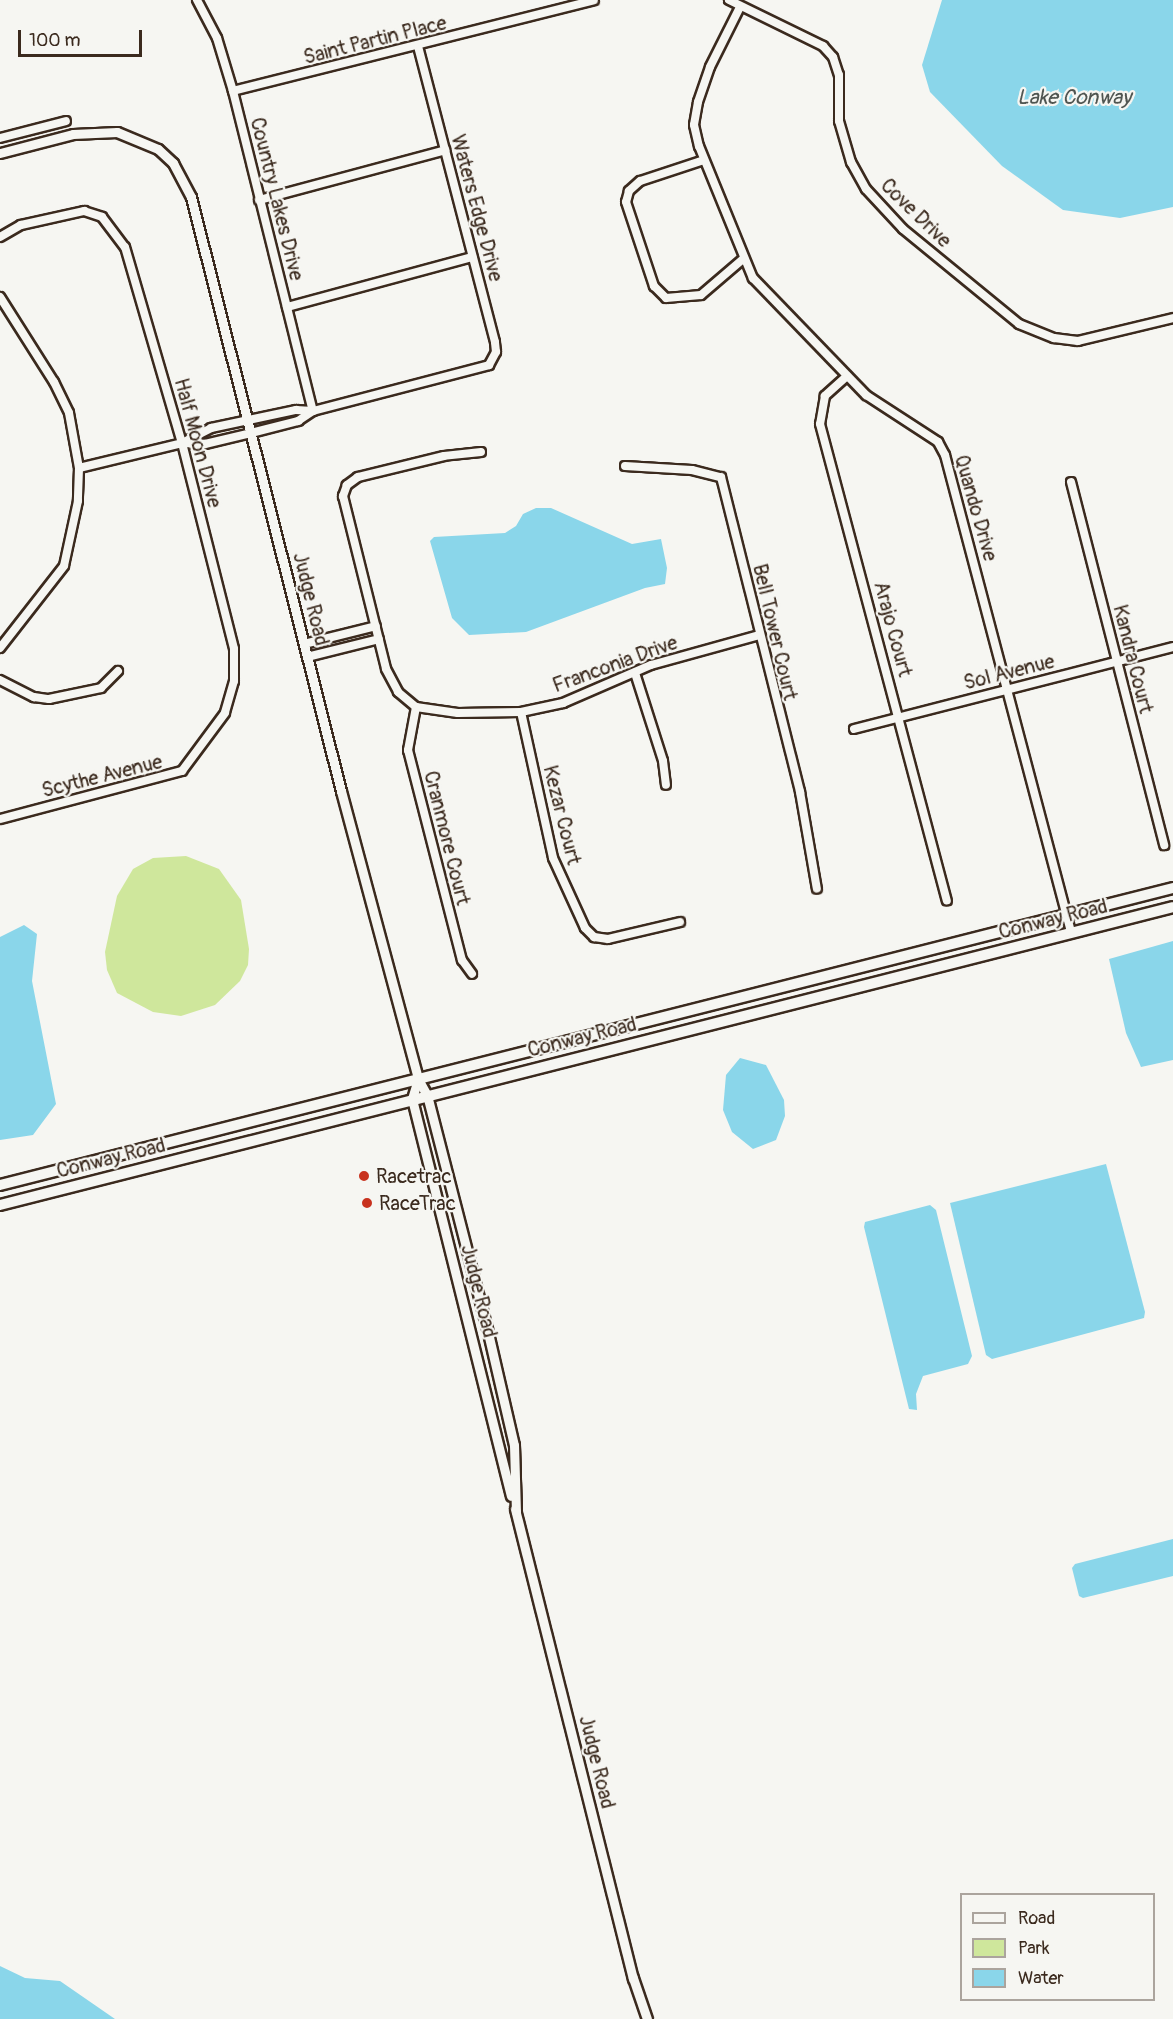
<!DOCTYPE html>
<style>
body{margin:0}
#map{position:relative;width:1173px;height:2019px;overflow:hidden;background:#f6f6f2;font-family:Pangolin,sans-serif}
div>[style]{position:absolute}
[style*='--x']{left:calc(var(--x)*1px);top:calc(var(--y)*1px);width:calc(var(--w)*1px);rotate:calc(var(--a)*1deg)}
.green>*{inset:0;background:#cfe79c}
.water>*{inset:0;background:#8ad6ea}
.roads{filter:drop-shadow(2px 0 #3b2a1e) drop-shadow(-2px 0 #3b2a1e) drop-shadow(0 2px #3b2a1e) drop-shadow(0 -2px #3b2a1e)}
.minor>*{height:8px;margin:-4px;padding:0 4px;transform-origin:4px;border-radius:4px;background:#f6f6f2}
.tertiary>*{height:9px;margin:-4.5px;padding:0 4.5px;transform-origin:4.5px;border-radius:4.5px;background:#f6f6f2}
.secondary>*{height:10px;margin:-5px;padding:0 5px;transform-origin:5px;border-radius:5px;background:#f6f6f2}
.dots>*{width:16px;height:16px;translate:-50% -50%;box-sizing:border-box;border:3px solid #f6f6f2;border-radius:50%}
span{translate:-50% -50%;white-space:nowrap;text-align:center;line-height:1.15;-webkit-text-stroke:4.5px #f6f6f2;paint-order:stroke}
.street-label{font-size:20px;color:#3b2a1e}
.poi-label{font-size:20px;color:#3b2a1e}
.left{translate:0 -50%;text-align:left}
.water-label{font-size:21px;color:#4f5551;font-style:italic}
.legend{position:absolute;left:960px;top:1893px;width:195px;height:108px;box-sizing:border-box;background:#f6f6f2;border:2px solid #aba49d;margin:0;padding:8px 10px;list-style:none;font-size:18px;color:#3b2a1e}
.legend li{display:flex;align-items:center;gap:12px;height:30px}
.legend b{width:30px;border:2px solid #aba49d}
.scale{position:absolute;left:18px;top:30px;width:124px;height:27px;box-sizing:border-box;border:3px solid #3b2a1e;border-top:0;padding-left:8px;font-size:18px;line-height:21px;white-space:nowrap;color:#3b2a1e;-webkit-text-stroke:4px #f6f6f2;paint-order:stroke}
</style>
<div id="map">
<div class="green">
<i style="clip-path:polygon(186px 856px,219px 869px,241px 900px,249px 949px,248px 965px,240px 981px,215px 1005px,181px 1016px,153px 1012px,117px 993px,107px 970px,105px 952px,117px 896px,133px 869px,153px 858px)"></i>
</div>
<div class="water">
<i style="clip-path:polygon(942px 0,1173px 0,1173px 207px,1120px 218px,1063px 210px,1002px 166px,930px 92px,922px 65px)"></i>
<i style="clip-path:polygon(536px 508px,551px 508px,632px 544px,661px 539px,667px 568px,665px 584px,645px 588px,526px 632px,469px 635px,452px 618px,430px 541px,434px 537px,505px 533px,516px 526px,523px 514px)"></i>
<i style="clip-path:polygon(24px 925px,37px 934px,32px 981px,56px 1104px,33px 1135px,0 1140px,0 937px)"></i>
<i style="clip-path:polygon(1173px 941px,1173px 1060px,1141px 1067px,1126px 1033px,1109px 959px)"></i>
<i style="clip-path:polygon(740px 1058px,766px 1065px,784px 1100px,785px 1116px,776px 1140px,753px 1149px,732px 1132px,723px 1110px,726px 1075px)"></i>
<i style="clip-path:polygon(1106px 1164px,1145px 1312px,1144px 1318px,992px 1359px,986px 1355px,950px 1203px)"></i>
<i style="clip-path:polygon(930px 1205px,936px 1210px,972px 1356px,968px 1364px,923px 1376px,916px 1394px,917px 1410px,909px 1409px,864px 1227px,865px 1222px)"></i>
<i style="clip-path:polygon(1173px 1539px,1173px 1576px,1083px 1598px,1079px 1596px,1072px 1568px,1075px 1564px)"></i>
<i style="clip-path:polygon(0 1966px,25px 1978px,60px 1981px,115px 2019px,0 2019px)"></i>
</div>
<div class="roads">
<div class="minor">
<i style="--x:197;--y:0;--w:43;--a:62.2"></i>
<i style="--x:217;--y:38;--w:55;--a:73.2"></i>
<i style="--x:233;--y:91;--w:330;--a:76"></i>
<i style="--x:729;--y:0;--w:105;--a:26.1"></i>
<i style="--x:823;--y:46;--w:15;--a:48"></i>
<i style="--x:833;--y:57;--w:19;--a:72"></i>
<i style="--x:839;--y:75;--w:46;--a:90"></i>
<i style="--x:839;--y:121;--w:43;--a:73.7"></i>
<i style="--x:851;--y:162;--w:31;--a:61"></i>
<i style="--x:866;--y:189;--w:54;--a:47.2"></i>
<i style="--x:903;--y:229;--w:150;--a:39.3"></i>
<i style="--x:1019;--y:324;--w:38;--a:22"></i>
<i style="--x:1054;--y:338;--w:24;--a:7"></i>
<i style="--x:1078;--y:341;--w:98;--a:-13.6"></i>
<i style="--x:740;--y:7;--w:67;--a:116.6"></i>
<i style="--x:710;--y:67;--w:37;--a:109"></i>
<i style="--x:698;--y:102;--w:23;--a:100"></i>
<i style="--x:694;--y:125;--w:22;--a:77"></i>
<i style="--x:699;--y:146;--w:143;--a:67.8"></i>
<i style="--x:753;--y:278;--w:163;--a:46"></i>
<i style="--x:866;--y:395;--w:86;--a:33.1"></i>
<i style="--x:938;--y:442;--w:15;--a:62"></i>
<i style="--x:945;--y:455;--w:494;--a:75.2"></i>
<i style="--x:233;--y:91;--w:372;--a:-14.1"></i>
<i style="--x:0;--y:138;--w:68;--a:-14.4"></i>
<i style="--x:704;--y:160;--w:67;--a:161.8"></i>
<i style="--x:640;--y:181;--w:15;--a:138"></i>
<i style="--x:629;--y:191;--w:11;--a:105"></i>
<i style="--x:626;--y:202;--w:89;--a:71.6"></i>
<i style="--x:654;--y:286;--w:17;--a:45"></i>
<i style="--x:666;--y:298;--w:35;--a:-5"></i>
<i style="--x:701;--y:295;--w:55;--a:-40.6"></i>
<i style="--x:259;--y:200;--w:193;--a:-15"></i>
<i style="--x:0;--y:237;--w:24;--a:-30"></i>
<i style="--x:21;--y:225;--w:65;--a:-12.5"></i>
<i style="--x:84;--y:211;--w:19;--a:18"></i>
<i style="--x:102;--y:217;--w:38;--a:53"></i>
<i style="--x:125;--y:247;--w:204;--a:73.8"></i>
<i style="--x:182;--y:443;--w:212;--a:75.8"></i>
<i style="--x:234;--y:649;--w:32;--a:90"></i>
<i style="--x:234;--y:681;--w:33;--a:106"></i>
<i style="--x:225;--y:713;--w:72;--a:126.6"></i>
<i style="--x:182;--y:771;--w:188;--a:165.2"></i>
<i style="--x:0;--y:297;--w:101;--a:57.6"></i>
<i style="--x:54;--y:382;--w:34;--a:64"></i>
<i style="--x:69;--y:413;--w:56;--a:79.7"></i>
<i style="--x:79;--y:468;--w:33;--a:92"></i>
<i style="--x:78;--y:501;--w:66;--a:102.2"></i>
<i style="--x:64;--y:566;--w:104;--a:128"></i>
<i style="--x:287;--y:307;--w:192;--a:-15.1"></i>
<i style="--x:847;--y:376;--w:30;--a:138"></i>
<i style="--x:825;--y:396;--w:28;--a:100"></i>
<i style="--x:820;--y:424;--w:493;--a:75.1"></i>
<i style="--x:182;--y:443;--w:33;--a:-27"></i>
<i style="--x:211;--y:428;--w:87;--a:-12"></i>
<i style="--x:296;--y:410;--w:17;--a:3"></i>
<i style="--x:313;--y:411;--w:182;--a:-14.6"></i>
<i style="--x:489;--y:365;--w:15;--a:-62"></i>
<i style="--x:496;--y:352;--w:10;--a:-96"></i>
<i style="--x:495;--y:342;--w:305;--a:-104.6"></i>
<i style="--x:481;--y:452;--w:37;--a:174"></i>
<i style="--x:444;--y:456;--w:89;--a:166.3"></i>
<i style="--x:358;--y:477;--w:14;--a:144"></i>
<i style="--x:347;--y:485;--w:12;--a:110"></i>
<i style="--x:343;--y:496;--w:178;--a:76"></i>
<i style="--x:386;--y:669;--w:26;--a:62"></i>
<i style="--x:398;--y:692;--w:23;--a:40"></i>
<i style="--x:416;--y:707;--w:42;--a:8.1"></i>
<i style="--x:458;--y:713;--w:63;--a:-0.9"></i>
<i style="--x:521;--y:712;--w:43;--a:-12.1"></i>
<i style="--x:563;--y:703;--w:96;--a:-23.4"></i>
<i style="--x:651;--y:665;--w:112;--a:-15.5"></i>
<i style="--x:625;--y:466;--w:67;--a:3.4"></i>
<i style="--x:692;--y:470;--w:30;--a:14"></i>
<i style="--x:721;--y:477;--w:325;--a:75.9"></i>
<i style="--x:800;--y:792;--w:98;--a:80.1"></i>
<i style="--x:79;--y:468;--w:106;--a:-13.6"></i>
<i style="--x:182;--y:443;--w:23;--a:2"></i>
<i style="--x:205;--y:444;--w:47;--a:-13.4"></i>
<i style="--x:251;--y:433;--w:49;--a:-14.3"></i>
<i style="--x:298;--y:421;--w:18;--a:-34"></i>
<i style="--x:1071;--y:482;--w:375;--a:75.6"></i>
<i style="--x:304;--y:644;--w:74;--a:-14"></i>
<i style="--x:307;--y:657;--w:74;--a:-14"></i>
<i style="--x:635;--y:673;--w:92;--a:72.3"></i>
<i style="--x:663;--y:761;--w:24;--a:83"></i>
<i style="--x:0;--y:680;--w:38;--a:27"></i>
<i style="--x:34;--y:697;--w:15;--a:8"></i>
<i style="--x:49;--y:699;--w:53;--a:-11.9"></i>
<i style="--x:101;--y:688;--w:24;--a:-45"></i>
<i style="--x:416;--y:707;--w:44;--a:100.5"></i>
<i style="--x:408;--y:750;--w:217;--a:75.6"></i>
<i style="--x:462;--y:960;--w:17;--a:54"></i>
<i style="--x:521;--y:712;--w:149;--a:77.6"></i>
<i style="--x:553;--y:858;--w:77;--a:65.4"></i>
<i style="--x:585;--y:928;--w:13;--a:45"></i>
<i style="--x:594;--y:937;--w:14;--a:8"></i>
<i style="--x:608;--y:939;--w:74;--a:-13.3"></i>
<i style="--x:854;--y:729;--w:329;--a:-14.4"></i>
</div>
<div class="tertiary">
<i style="--x:0;--y:153;--w:75;--a:-14.6"></i>
<i style="--x:73;--y:134;--w:44;--a:-2.6"></i>
<i style="--x:117;--y:132;--w:44;--a:22.5"></i>
<i style="--x:158;--y:149;--w:21;--a:43"></i>
<i style="--x:173;--y:163;--w:38;--a:62"></i>
<i style="--x:191;--y:197;--w:613;--a:75.83"></i>
<i style="--x:341;--y:791;--w:298;--a:75"></i>
<i style="--x:418;--y:1079;--w:18;--a:61"></i>
<i style="--x:427;--y:1095;--w:236;--a:75.6"></i>
<i style="--x:486;--y:1324;--w:124;--a:77"></i>
<i style="--x:514;--y:1445;--w:67;--a:88.3"></i>
<i style="--x:418;--y:1079;--w:21;--a:107"></i>
<i style="--x:412;--y:1099;--w:409;--a:76"></i>
<i style="--x:515;--y:1509;--w:484;--a:75.9"></i>
<i style="--x:633;--y:1978;--w:43;--a:71.1"></i>
</div>
<div class="secondary">
<i style="--x:0;--y:1185;--w:1210;--a:-14.21"></i>
<i style="--x:0;--y:1205;--w:1210;--a:-14.25"></i>
</div>
</div>
<div class="dots">
<i style="left:364px;top:1176px;background:#c8321e"></i>
<i style="left:367px;top:1203px;background:#c8321e"></i>
</div>
<div class="street-label">
<span style="left:375px;top:40px;rotate:-14deg">Saint Partin Place</span>
<span style="left:277px;top:199px;rotate:76deg">Country Lakes Drive</span>
<span style="left:477px;top:208px;rotate:75deg">Waters Edge Drive</span>
<span style="left:916px;top:213px;rotate:44deg">Cove Drive</span>
<span style="left:198px;top:443px;rotate:75deg">Half Moon Drive</span>
<span style="left:976px;top:508px;rotate:74deg">Quando Drive</span>
<span style="left:311px;top:599px;rotate:76deg">Judge Road</span>
<span style="left:893px;top:629px;rotate:75deg">Arajo Court</span>
<span style="left:775px;top:632px;rotate:77deg">Bell Tower Court</span>
<span style="left:1133px;top:659px;rotate:76deg">Kandra Court</span>
<span style="left:615px;top:664px;rotate:-20deg">Franconia Drive</span>
<span style="left:1009px;top:672px;rotate:-14deg">Sol Avenue</span>
<span style="left:102px;top:776px;rotate:-14deg">Scythe Avenue</span>
<span style="left:562px;top:815px;rotate:76deg">Kezar Court</span>
<span style="left:447px;top:838px;rotate:76deg">Cranmore Court</span>
<span style="left:1053px;top:919px;rotate:-14deg">Conway Road</span>
<span style="left:582px;top:1037px;rotate:-14deg">Conway Road</span>
<span style="left:111px;top:1158px;rotate:-14deg">Conway Road</span>
<span style="left:479px;top:1291px;rotate:76deg">Judge Road</span>
<span style="left:597px;top:1762px;rotate:76deg">Judge Road</span>
</div>
<div class="poi-label">
<span class="left" style="left:376px;top:1176px">Racetrac</span>
<span class="left" style="left:379px;top:1203px">RaceTrac</span>
</div>
<div class="water-label">
<span style="left:1074px;top:98px">Lake Conway</span>
</div>
<ul class="legend">
<li><b style="height:8px;background:#f6f6f2"></b>Road</li>
<li><b style="height:16px;background:#cfe79c"></b>Park</li>
<li><b style="height:16px;background:#8ad6ea"></b>Water</li>
</ul>
<div class="scale">100 m</div>
</div>
